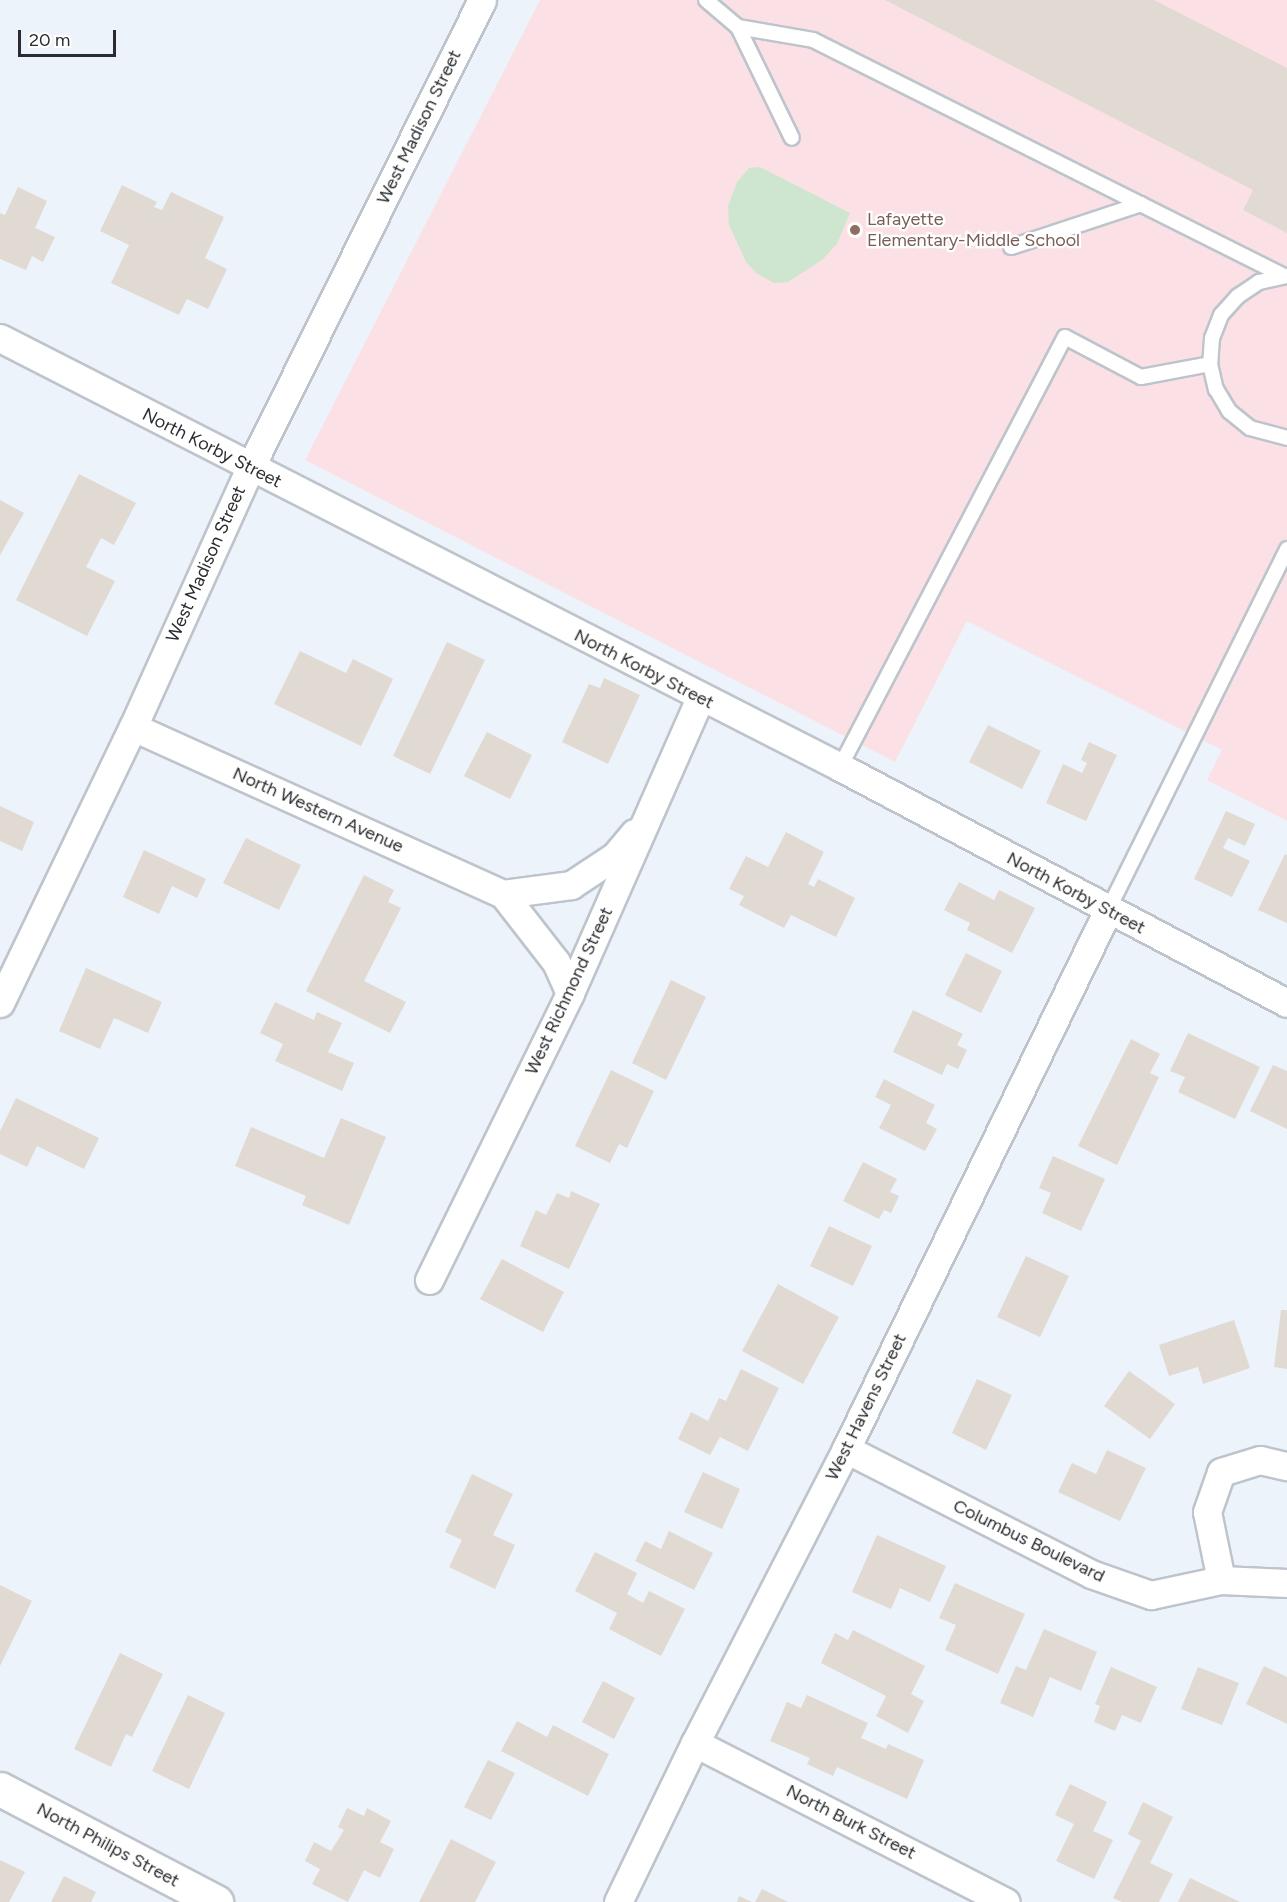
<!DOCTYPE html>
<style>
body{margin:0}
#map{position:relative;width:1287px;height:1902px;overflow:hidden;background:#edf3fb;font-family:Figtree,sans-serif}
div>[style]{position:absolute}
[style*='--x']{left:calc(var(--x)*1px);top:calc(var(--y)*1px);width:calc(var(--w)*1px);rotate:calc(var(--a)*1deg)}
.education>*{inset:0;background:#fbe1e5}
.green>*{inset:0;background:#cee6cf}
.building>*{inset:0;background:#e0dad2}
.roads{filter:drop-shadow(2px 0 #bec4cb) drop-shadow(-2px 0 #bec4cb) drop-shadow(0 2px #bec4cb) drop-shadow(0 -2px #bec4cb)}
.lane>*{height:14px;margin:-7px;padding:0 7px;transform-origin:7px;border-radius:7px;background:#fff}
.street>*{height:27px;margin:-13.5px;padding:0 13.5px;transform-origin:13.5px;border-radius:13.5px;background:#fff}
.secondary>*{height:33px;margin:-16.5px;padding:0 16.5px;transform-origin:16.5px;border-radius:16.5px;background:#fff}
.dots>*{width:16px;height:16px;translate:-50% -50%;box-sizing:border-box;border:3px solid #fff;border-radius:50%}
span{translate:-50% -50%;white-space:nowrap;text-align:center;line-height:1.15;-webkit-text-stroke:4.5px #fff;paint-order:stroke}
.street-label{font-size:18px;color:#2a2c2f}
.education-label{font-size:18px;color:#785e54}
.left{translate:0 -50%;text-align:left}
.scale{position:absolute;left:18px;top:30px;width:98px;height:27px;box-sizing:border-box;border:3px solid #2a2c2f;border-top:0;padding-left:8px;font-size:18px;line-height:21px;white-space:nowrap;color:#2a2c2f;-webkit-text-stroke:4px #fff;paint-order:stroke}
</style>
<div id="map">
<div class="education">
<i style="clip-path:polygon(540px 0,1287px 0,1287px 821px,1207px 780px,1222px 750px,967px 621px,895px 762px,305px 460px)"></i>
</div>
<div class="green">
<i style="clip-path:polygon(760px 167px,850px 213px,837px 244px,822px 260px,788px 282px,774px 283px,756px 273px,746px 262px,729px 225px,728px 206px,737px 182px,749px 168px)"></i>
</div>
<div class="building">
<i style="clip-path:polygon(885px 0,1154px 0,1287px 68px,1287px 233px,1243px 210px,1253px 190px)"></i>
<i style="clip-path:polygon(122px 185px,157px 202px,154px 207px,162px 210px,171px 192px,224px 217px,205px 258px,227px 269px,208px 309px,187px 299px,179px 315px,111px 283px,129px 245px,100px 231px)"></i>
<i style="clip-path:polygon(18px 187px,47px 201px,35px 228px,55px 237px,43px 262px,32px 256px,26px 270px,0 259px,0 213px,5px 215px)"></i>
<i style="clip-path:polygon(79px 474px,136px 503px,114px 545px,101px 538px,86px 567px,115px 581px,87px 636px,16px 600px)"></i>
<i style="clip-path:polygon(0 500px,24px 513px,0 555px)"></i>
<i style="clip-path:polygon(447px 642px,485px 660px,430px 774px,393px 756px)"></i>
<i style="clip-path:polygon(300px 651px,346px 673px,353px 659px,393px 679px,361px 746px,274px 704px)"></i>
<i style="clip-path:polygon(604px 678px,640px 695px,608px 764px,562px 742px,589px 684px,600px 688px)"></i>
<i style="clip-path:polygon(988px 725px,1041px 751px,1022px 789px,969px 762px)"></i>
<i style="clip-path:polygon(487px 732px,532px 755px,510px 799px,464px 776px)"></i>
<i style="clip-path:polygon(1089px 742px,1117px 755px,1086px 821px,1046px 803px,1063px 764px,1082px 773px,1087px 763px,1081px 760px)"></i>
<i style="clip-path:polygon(0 806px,34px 822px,22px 851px,0 841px)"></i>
<i style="clip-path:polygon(1226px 811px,1255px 824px,1245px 846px,1228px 838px,1223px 848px,1250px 861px,1232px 897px,1194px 879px)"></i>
<i style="clip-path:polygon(786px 832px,824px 852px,808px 884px,814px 887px,818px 879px,855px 898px,836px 937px,791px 915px,784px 928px,739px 905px,744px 896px,729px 889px,746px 856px,768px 867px)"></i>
<i style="clip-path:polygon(246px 838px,301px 865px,279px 910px,223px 883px)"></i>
<i style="clip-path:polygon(144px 850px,206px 879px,197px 898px,172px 886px,159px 914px,123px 897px)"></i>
<i style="clip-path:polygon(1285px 854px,1287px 855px,1287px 923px,1258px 910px)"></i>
<i style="clip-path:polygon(364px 875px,394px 890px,388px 902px,401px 908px,364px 981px,406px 1002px,390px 1033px,306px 991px)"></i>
<i style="clip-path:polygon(959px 882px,994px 900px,999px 890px,1035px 908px,1012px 953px,967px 930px,970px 923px,944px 910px)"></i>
<i style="clip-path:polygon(966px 953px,1002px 971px,981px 1013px,945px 995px)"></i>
<i style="clip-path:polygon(86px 968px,162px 1002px,148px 1033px,114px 1018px,100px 1049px,59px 1031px)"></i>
<i style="clip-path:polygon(671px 980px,706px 997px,666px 1080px,632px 1063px)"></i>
<i style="clip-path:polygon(275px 1002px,314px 1020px,317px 1012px,342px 1023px,328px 1052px,354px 1063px,342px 1091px,275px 1061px,283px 1044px,260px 1033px)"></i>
<i style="clip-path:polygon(913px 1010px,963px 1034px,957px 1045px,967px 1050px,958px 1069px,947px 1064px,942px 1075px,893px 1052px)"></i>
<i style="clip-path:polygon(1188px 1033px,1260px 1067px,1235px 1119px,1178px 1092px,1185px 1077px,1170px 1071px)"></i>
<i style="clip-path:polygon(1131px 1039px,1160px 1054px,1150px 1073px,1159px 1077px,1117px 1165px,1078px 1146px)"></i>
<i style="clip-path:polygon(1273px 1065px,1287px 1071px,1287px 1129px,1250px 1111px)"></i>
<i style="clip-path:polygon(611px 1070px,654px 1091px,627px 1148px,619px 1144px,610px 1163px,575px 1146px)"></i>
<i style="clip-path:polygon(884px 1079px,935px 1105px,926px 1123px,937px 1129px,925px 1151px,879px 1128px,891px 1105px,875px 1097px)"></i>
<i style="clip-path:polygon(16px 1098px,99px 1138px,84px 1169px,37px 1146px,27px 1167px,0 1154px,0 1131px)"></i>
<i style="clip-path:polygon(341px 1118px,386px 1137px,349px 1225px,302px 1205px,306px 1196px,235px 1166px,251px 1127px,324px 1158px)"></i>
<i style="clip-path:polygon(1053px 1156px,1105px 1179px,1081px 1231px,1042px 1213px,1051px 1193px,1039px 1188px)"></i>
<i style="clip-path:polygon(863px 1162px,897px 1179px,890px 1192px,899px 1196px,891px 1213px,884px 1210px,879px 1219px,843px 1201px)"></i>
<i style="clip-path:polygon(571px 1191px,600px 1204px,569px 1269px,520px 1246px,536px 1210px,546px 1215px,557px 1193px,569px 1198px)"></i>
<i style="clip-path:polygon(829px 1226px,872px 1246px,853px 1286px,810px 1266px)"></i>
<i style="clip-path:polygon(1026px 1256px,1069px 1276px,1040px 1337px,997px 1317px)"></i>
<i style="clip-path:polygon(502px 1259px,564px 1292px,543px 1332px,480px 1299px)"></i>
<i style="clip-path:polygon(778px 1284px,839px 1317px,803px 1384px,742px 1351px)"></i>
<i style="clip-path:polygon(1281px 1310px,1287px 1310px,1287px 1369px,1274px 1367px)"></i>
<i style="clip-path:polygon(1234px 1320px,1250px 1368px,1203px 1384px,1198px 1367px,1169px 1376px,1159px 1345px)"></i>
<i style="clip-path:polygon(741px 1369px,779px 1388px,748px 1451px,720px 1437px,710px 1455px,678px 1439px,691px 1412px,708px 1421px,719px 1398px,726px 1401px)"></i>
<i style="clip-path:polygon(1129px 1371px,1175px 1404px,1150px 1439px,1104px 1406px)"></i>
<i style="clip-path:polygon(977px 1379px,1012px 1395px,986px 1450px,952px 1433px)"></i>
<i style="clip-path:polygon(1107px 1450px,1146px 1468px,1120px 1521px,1058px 1492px,1072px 1463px,1096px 1474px)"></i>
<i style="clip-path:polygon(703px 1472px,740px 1489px,722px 1529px,684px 1512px)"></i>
<i style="clip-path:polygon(472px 1474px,513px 1494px,493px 1535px,515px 1545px,495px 1589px,449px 1567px,462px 1540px,445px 1532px)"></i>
<i style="clip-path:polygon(669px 1531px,713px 1553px,694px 1590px,635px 1561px,645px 1541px,661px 1549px)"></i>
<i style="clip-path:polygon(877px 1535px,946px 1566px,930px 1602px,900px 1588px,891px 1609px,852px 1592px)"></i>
<i style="clip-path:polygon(595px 1552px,637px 1573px,627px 1594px,643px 1603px,649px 1591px,685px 1609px,661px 1656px,609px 1629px,617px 1613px,575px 1591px)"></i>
<i style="clip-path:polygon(955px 1583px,1025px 1614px,998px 1674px,945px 1650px,956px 1625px,939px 1618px)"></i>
<i style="clip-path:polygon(0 1585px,32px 1601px,0 1666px)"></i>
<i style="clip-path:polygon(1044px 1629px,1097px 1652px,1081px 1691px,1050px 1677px,1033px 1717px,1000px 1703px,1016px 1666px,1026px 1670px)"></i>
<i style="clip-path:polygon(853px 1630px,925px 1666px,911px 1694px,924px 1701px,908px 1733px,876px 1716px,886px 1696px,821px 1663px,835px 1633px,848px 1640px)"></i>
<i style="clip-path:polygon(120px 1653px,163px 1674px,132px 1737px,126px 1734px,111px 1767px,74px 1749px)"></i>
<i style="clip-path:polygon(1264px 1666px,1287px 1677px,1287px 1724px,1246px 1704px)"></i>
<i style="clip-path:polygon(1111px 1667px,1157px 1687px,1141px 1723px,1122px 1715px,1115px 1731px,1094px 1722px,1100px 1706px,1095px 1704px)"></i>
<i style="clip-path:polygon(1198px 1667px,1239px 1683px,1222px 1725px,1181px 1709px)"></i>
<i style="clip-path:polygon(603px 1681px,635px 1698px,614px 1739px,582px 1722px)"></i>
<i style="clip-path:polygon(188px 1695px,225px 1713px,189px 1789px,152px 1771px)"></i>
<i style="clip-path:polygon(807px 1695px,868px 1723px,861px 1738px,886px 1749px,888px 1744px,924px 1760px,907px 1799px,837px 1767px,833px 1776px,807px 1764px,810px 1758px,770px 1741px,787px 1702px,801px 1708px)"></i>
<i style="clip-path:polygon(517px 1721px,547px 1737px,553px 1725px,609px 1754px,588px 1796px,501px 1751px)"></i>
<i style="clip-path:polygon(488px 1760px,515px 1773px,491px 1820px,464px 1807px)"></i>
<i style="clip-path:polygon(1070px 1784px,1107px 1802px,1093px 1831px,1113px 1840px,1094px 1879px,1056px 1861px,1074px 1824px,1055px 1815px)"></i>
<i style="clip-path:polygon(1143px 1802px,1173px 1817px,1150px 1863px,1173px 1874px,1159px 1902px,1122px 1902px,1113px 1898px,1141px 1841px,1128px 1834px)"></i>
<i style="clip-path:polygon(347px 1808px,364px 1816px,367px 1808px,391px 1821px,380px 1842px,394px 1849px,380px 1878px,364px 1870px,348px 1902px,312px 1884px,320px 1869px,305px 1861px,314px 1842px,331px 1851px,344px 1830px,338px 1827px)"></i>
<i style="clip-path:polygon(451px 1839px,496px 1862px,475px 1902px,419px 1902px)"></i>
<i style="clip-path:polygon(0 1860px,25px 1872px,9px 1902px,0 1902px)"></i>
<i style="clip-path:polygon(64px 1876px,96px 1892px,91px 1902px,51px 1902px)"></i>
<i style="clip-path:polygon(1190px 1878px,1240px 1902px,1178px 1902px)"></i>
<i style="clip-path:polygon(762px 1889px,788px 1902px,755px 1902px)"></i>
<i style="clip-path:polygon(739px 1896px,752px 1902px,737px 1902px)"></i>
</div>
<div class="roads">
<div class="lane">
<i style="--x:706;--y:0;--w:42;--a:40.2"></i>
<i style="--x:738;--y:27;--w:76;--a:9.8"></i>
<i style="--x:813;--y:40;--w:527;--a:26.61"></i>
<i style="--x:738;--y:27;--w:123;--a:64.1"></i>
<i style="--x:1011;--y:247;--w:137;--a:-18.3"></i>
<i style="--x:1287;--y:276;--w:29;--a:168"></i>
<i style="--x:1259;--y:282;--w:25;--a:146"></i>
<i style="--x:1238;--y:296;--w:25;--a:132"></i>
<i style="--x:1221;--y:315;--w:25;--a:111"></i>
<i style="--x:1212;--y:338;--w:26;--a:94"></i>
<i style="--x:1210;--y:364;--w:26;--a:77"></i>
<i style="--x:1216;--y:389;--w:26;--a:59"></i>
<i style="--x:1229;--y:411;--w:27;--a:39"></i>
<i style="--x:1250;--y:428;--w:38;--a:15"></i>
<i style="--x:840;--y:767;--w:485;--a:-62.4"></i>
<i style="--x:1065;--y:337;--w:86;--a:27.8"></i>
<i style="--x:1141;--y:377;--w:70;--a:-10.7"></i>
<i style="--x:1108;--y:910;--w:403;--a:-63.6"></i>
</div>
<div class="street">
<i style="--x:0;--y:338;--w:943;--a:27.05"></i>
<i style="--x:840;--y:767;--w:505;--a:27.83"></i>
<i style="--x:133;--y:727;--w:406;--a:24.3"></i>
<i style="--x:503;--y:894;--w:69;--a:-7.5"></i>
<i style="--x:571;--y:885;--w:53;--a:-33.4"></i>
<i style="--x:615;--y:856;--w:30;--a:-50"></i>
<i style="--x:503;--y:894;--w:86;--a:52.1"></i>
<i style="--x:556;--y:962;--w:34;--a:66"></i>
<i style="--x:0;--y:1003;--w:306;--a:-64.3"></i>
<i style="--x:133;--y:727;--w:284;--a:-65.7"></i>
<i style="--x:250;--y:468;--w:522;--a:-63.63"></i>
<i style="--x:429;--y:1280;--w:320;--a:-63.8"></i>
<i style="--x:570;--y:993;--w:322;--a:-66.2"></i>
<i style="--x:846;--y:1449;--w:275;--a:27"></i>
<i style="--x:1091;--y:1574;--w:64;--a:19.3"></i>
<i style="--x:1151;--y:1595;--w:72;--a:-12.1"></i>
<i style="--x:1221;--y:1580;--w:66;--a:2.6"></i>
<i style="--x:1221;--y:1580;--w:69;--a:-101.6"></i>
<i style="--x:1207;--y:1512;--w:42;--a:-70.7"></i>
<i style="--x:1221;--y:1472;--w:41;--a:-17.1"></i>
<i style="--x:1260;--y:1460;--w:28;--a:13"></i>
<i style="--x:695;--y:1743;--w:349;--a:27.1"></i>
<i style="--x:618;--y:1902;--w:177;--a:-64.2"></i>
<i style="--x:695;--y:1743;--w:331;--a:-62.8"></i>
<i style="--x:846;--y:1449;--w:599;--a:-64.08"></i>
</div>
<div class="secondary">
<i style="--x:0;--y:1789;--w:244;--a:27.6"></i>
</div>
</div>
<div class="dots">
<i style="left:855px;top:230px;background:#8d6e63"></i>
</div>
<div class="street-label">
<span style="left:419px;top:127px;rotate:-64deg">West Madison Street</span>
<span style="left:212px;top:448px;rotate:27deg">North Korby Street</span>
<span style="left:206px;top:564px;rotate:-66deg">West Madison Street</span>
<span style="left:644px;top:669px;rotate:27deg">North Korby Street</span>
<span style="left:318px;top:810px;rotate:24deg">North Western Avenue</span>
<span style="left:1076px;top:893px;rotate:28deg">North Korby Street</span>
<span style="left:569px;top:991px;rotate:-65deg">West Richmond Street</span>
<span style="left:866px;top:1407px;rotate:-64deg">West Havens Street</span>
<span style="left:1029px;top:1541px;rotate:26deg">Columbus Boulevard</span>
<span style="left:851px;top:1822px;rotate:27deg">North Burk Street</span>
<span style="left:108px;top:1845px;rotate:28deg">North Philips Street</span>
</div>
<div class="education-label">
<span class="left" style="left:867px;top:230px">Lafayette<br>Elementary-Middle School</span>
</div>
<div class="scale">20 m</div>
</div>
